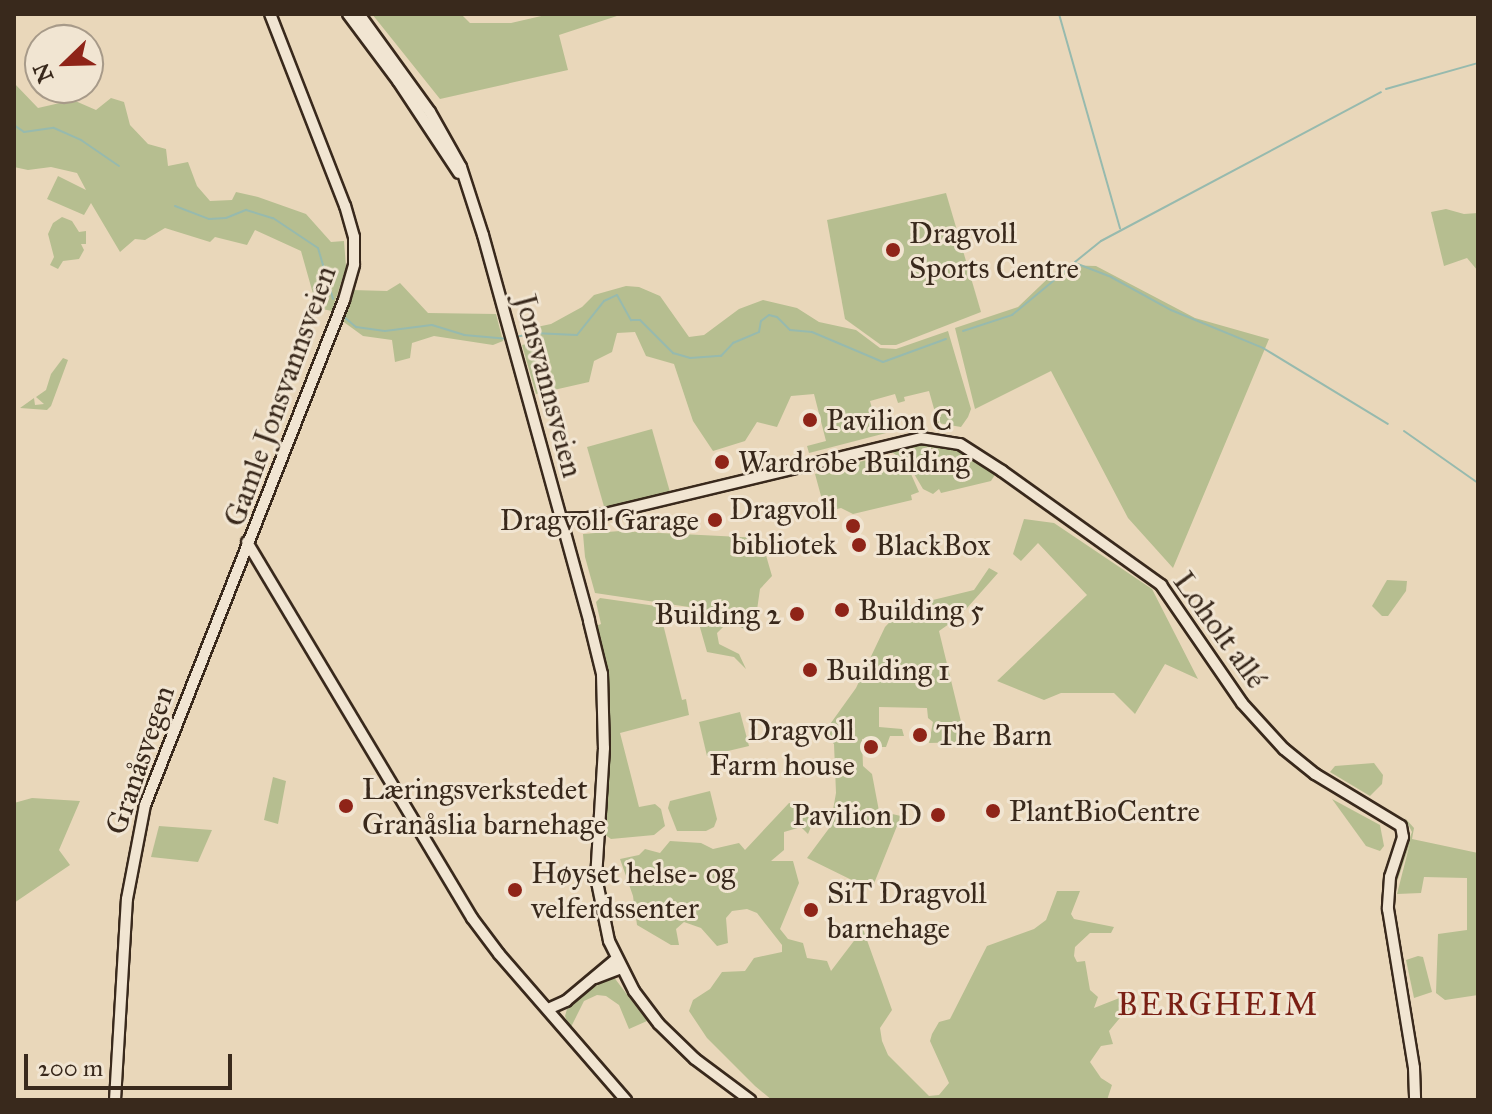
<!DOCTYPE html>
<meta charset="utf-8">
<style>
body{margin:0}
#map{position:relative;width:1492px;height:1114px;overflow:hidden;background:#e9d7ba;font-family:"IM FELL Great Primer",serif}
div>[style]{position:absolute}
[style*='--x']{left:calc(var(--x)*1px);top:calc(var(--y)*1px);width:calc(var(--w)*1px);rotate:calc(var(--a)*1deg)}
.green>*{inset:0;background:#b6be90}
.stream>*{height:2px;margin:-1px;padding:0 1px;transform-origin:1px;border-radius:1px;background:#97baae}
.roads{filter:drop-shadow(2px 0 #39291c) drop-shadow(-2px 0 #39291c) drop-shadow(0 2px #39291c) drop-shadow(0 -2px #39291c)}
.secondary>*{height:10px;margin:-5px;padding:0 5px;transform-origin:5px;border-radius:5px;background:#f1e5d2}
.dots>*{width:22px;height:22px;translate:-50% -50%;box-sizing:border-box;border:4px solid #f1e5d2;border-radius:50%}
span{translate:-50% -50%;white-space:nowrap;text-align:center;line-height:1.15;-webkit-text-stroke:6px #f1e5d2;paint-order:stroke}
.poi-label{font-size:30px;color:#39291c}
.left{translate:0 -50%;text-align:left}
.right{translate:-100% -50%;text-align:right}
.street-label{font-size:30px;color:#39291c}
.neighbourhood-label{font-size:32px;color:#7a1f14;letter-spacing:2px}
.frame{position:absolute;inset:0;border:16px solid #39291c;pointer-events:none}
.north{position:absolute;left:24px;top:24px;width:80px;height:80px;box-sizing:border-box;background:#f1e5d2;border:2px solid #a79a89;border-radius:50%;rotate:247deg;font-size:22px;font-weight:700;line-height:32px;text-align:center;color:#39291c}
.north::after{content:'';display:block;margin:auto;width:28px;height:36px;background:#8f2418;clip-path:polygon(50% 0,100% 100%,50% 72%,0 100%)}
.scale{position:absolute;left:24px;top:1054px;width:208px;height:36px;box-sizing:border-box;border:4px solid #39291c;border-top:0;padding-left:10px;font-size:24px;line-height:28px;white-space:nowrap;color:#39291c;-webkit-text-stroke:6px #f1e5d2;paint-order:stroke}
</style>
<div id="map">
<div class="green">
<i style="clip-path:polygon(372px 14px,461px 14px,470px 23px,511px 23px,550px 14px,623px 14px,559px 35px,568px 70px,440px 99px)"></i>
<i style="clip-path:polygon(14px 83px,38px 108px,73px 100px,96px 110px,111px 98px,124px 102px,130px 125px,148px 144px,166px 149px,168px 166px,188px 162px,197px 186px,210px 201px,232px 200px,236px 192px,258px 197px,306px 214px,331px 242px,344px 241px,346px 267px,332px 311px,317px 308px,301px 251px,255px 230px,247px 245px,215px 237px,210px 242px,165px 228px,145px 240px,135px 239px,120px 252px,91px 203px,84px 215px,47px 199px,58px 176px,86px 190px,77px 173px,51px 167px,28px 170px,14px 167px)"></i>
<i style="clip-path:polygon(946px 193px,981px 312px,896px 345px,881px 345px,845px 319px,827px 220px)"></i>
<i style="clip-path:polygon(1446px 209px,1464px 214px,1478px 213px,1478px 271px,1467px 258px,1444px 266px,1431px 212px)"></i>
<i style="clip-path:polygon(62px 217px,72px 221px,79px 232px,86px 231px,86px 244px,81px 244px,84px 250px,79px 259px,63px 261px,58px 269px,50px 265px,54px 257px,48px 234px,53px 223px)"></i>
<i style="clip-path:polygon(1062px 265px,1096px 266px,1195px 318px,1269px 339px,1173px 568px,1128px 518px,1051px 371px,975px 409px,955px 328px,1018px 307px)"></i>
<i style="clip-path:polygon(400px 283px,428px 313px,496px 314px,503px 341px,493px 345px,434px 336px,412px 343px,410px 358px,395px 362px,392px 340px,363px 336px,341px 320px,352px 290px,387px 291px)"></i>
<i style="clip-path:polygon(626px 286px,639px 287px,660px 296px,689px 337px,704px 335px,739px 309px,763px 300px,797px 308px,819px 322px,856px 330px,880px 348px,896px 349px,948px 331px,971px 409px,968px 417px,961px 427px,938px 423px,929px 391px,904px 397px,905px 401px,898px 403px,895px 394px,870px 401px,877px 428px,888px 426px,890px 432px,809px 453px,807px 446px,826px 441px,814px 394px,791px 396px,777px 427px,757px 422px,745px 441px,713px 451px,693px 421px,674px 364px,646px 356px,635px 332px,617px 333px,612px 352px,594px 361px,589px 382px,536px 394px,522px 345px,531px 343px,532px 328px,551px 324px,582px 307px,594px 295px)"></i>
<i style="clip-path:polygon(63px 358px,68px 360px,51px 406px,47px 410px,20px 408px,34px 398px,35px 405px,44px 404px,36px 397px,46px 390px,51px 374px)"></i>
<i style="clip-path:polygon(652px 429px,670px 492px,605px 510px,587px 447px)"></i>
<i style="clip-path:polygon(932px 441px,969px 453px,996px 473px,991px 481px,941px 493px,939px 489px,933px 494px,923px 489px,907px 462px,887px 449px)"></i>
<i style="clip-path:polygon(885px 455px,904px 465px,911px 474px,919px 492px,911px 495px,912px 500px,853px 514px,841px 508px,829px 511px,824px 507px,815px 474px)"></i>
<i style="clip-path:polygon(1024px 519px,1054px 523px,1152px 589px,1198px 679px,1165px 664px,1135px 714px,1114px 693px,1061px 693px,1044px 700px,997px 681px,1087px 595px,1038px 543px,1021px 561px,1013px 554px)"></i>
<i style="clip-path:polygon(620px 531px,761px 538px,772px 576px,760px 589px,756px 617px,595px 593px,585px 557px,583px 534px)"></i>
<i style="clip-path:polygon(989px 568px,998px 573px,959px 617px,939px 631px,966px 742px,929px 743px,933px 722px,928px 718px,927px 708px,879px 707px,879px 727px,902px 729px,904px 736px,890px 736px,886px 747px,876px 747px,874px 738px,862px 739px,863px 766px,872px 774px,879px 811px,901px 816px,873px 886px,864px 886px,807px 858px,830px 827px,836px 793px,834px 744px,823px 734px,856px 688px,885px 627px,904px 607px,974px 590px)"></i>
<i style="clip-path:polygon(1387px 580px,1407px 581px,1406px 591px,1388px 616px,1382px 616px,1372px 606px)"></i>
<i style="clip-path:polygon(600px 598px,747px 619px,752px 628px,746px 630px,729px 621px,717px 633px,719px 644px,739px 654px,746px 669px,734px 657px,707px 652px,697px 617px,660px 612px,682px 700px,686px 699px,689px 715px,620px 733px,639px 807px,655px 804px,661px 809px,665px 826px,654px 835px,611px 839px,604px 834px,608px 752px,603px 677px,609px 675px,596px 626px,601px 624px,596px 602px)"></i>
<i style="clip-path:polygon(740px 712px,749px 746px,707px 756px,699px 722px)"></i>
<i style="clip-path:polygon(1374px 763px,1383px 775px,1382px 784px,1370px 796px,1330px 772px,1335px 766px)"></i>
<i style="clip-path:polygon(273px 777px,286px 781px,278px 824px,264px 820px)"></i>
<i style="clip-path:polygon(710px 791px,717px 819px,714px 827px,706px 831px,677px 831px,668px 808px,670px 801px)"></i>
<i style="clip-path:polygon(32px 798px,80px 801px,59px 850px,70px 865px,14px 903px,14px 803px)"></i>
<i style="clip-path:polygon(1332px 799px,1380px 825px,1384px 846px,1380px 851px,1366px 846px)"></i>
<i style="clip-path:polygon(789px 803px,804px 806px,813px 822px,808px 834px,801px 827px,784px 832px,784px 850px,771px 861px,793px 861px,799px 883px,780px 929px,788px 939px,803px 943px,807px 958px,827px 961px,831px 971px,863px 929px,892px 1010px,880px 1028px,882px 1041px,888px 1055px,929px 1096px,939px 1095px,949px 1083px,930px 1041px,932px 1034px,939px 1022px,950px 1019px,987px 946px,1034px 929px,1046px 920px,1057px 891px,1080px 891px,1071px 914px,1074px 919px,1114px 927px,1111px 933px,1090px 933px,1075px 947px,1074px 956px,1077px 962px,1085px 961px,1090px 990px,1098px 997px,1094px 1008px,1122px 997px,1129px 997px,1138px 1005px,1124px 1013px,1109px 1031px,1113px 1044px,1101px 1046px,1090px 1062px,1101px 1078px,1112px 1085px,1107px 1100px,772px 1100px,755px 1086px,707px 1038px,689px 1011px,693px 1000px,710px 989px,722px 972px,745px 971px,754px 958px,782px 952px,782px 945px,757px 913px,747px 909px,732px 911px,726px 918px,728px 943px,717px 946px,701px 928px,684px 922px,676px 929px,679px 945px,671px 945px,637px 925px,633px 896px,620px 859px,639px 855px,645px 849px,660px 853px,670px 841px,701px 843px,713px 849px,739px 843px,745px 850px)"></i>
<i style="clip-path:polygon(1405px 818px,1414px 828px,1412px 839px,1478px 853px,1478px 995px,1445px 1000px,1436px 993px,1438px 934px,1467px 930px,1467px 878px,1424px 877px,1421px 893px,1397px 894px,1410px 843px,1396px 885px,1395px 875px,1412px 832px)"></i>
<i style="clip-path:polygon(159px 826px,212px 830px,198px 862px,151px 857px)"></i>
<i style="clip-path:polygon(1418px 956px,1423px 957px,1432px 992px,1414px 998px,1406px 960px)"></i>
<i style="clip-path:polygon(613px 976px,647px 1021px,629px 1029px,619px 1005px,606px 996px,597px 995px,584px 1001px,570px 1029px,565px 1016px,567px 1009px,584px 993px)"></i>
</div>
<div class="stream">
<i style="--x:1059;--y:14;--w:223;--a:74.1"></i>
<i style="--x:1386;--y:89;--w:96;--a:-15.8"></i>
<i style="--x:14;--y:125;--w:12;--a:35"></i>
<i style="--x:24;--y:132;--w:30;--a:-8"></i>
<i style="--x:54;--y:128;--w:30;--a:24"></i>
<i style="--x:81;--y:140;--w:46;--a:34.4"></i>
<i style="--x:175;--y:206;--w:36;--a:21"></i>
<i style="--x:209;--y:219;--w:17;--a:-3"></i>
<i style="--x:226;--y:218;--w:22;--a:-22"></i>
<i style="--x:246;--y:210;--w:28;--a:17"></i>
<i style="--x:273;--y:218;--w:54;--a:33.7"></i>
<i style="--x:318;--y:248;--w:53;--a:73.6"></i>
<i style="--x:1075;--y:262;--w:33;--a:-39"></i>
<i style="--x:1101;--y:241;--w:317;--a:-28"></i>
<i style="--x:344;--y:317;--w:16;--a:40"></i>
<i style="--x:356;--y:327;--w:29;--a:8"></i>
<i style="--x:385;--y:331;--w:47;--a:-7.3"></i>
<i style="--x:432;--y:325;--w:34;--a:17"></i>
<i style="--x:464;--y:335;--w:45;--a:5.1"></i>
<i style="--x:963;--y:331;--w:52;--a:-18.1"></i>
<i style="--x:1012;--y:315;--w:82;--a:-39.5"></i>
<i style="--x:1075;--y:263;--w:39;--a:21"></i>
<i style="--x:1111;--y:277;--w:68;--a:28.8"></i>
<i style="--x:1171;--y:310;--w:100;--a:22.4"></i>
<i style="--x:1263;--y:348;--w:146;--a:31.3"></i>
<i style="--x:533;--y:333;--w:44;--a:2.6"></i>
<i style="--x:577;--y:335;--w:43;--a:-51.5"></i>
<i style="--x:604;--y:301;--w:14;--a:-25"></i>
<i style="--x:617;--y:295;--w:29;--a:61"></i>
<i style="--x:631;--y:320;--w:9;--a:0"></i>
<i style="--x:640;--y:320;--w:47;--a:45"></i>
<i style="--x:673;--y:353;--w:18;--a:16"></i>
<i style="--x:690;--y:358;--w:31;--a:-4"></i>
<i style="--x:721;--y:356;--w:18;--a:-47"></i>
<i style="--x:733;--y:343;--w:28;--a:-23"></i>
<i style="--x:759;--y:332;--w:11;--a:-80"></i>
<i style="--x:761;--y:321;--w:10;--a:-37"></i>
<i style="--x:769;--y:315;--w:8;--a:14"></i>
<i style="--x:777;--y:317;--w:18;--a:45"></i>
<i style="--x:790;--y:330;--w:22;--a:5"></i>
<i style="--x:812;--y:332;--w:77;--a:22.9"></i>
<i style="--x:883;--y:362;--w:67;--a:-20.1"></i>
<i style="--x:515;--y:337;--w:11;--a:-10"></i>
<i style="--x:1404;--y:431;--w:90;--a:35.1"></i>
</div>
<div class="roads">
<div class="secondary">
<i style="--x:348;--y:14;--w:84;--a:53.3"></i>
<i style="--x:398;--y:81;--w:110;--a:56.5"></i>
<i style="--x:359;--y:14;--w:121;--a:54.1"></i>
<i style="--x:430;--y:112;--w:63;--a:60.6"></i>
<i style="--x:461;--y:167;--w:71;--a:72.1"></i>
<i style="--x:483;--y:235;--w:400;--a:74.6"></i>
<i style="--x:589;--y:621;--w:55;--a:76.2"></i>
<i style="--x:602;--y:674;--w:74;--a:88.5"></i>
<i style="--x:604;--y:748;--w:129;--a:93.5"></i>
<i style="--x:596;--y:877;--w:65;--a:78.5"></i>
<i style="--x:609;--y:941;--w:56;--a:63.4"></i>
<i style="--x:634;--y:991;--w:41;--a:52.9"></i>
<i style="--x:659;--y:1024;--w:50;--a:44.2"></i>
<i style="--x:695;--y:1059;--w:69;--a:36.7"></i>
<i style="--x:560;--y:519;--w:28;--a:-2"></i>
<i style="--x:588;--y:518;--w:342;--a:-13.5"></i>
<i style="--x:921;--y:438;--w:39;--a:9"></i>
<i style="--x:960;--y:444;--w:50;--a:32.7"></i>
<i style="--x:1002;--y:471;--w:196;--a:35.6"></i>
<i style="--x:1161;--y:585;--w:143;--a:55.5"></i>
<i style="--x:1242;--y:703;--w:62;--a:47.6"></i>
<i style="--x:1284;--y:749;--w:40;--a:39"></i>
<i style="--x:1315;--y:774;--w:100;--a:31.2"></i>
<i style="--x:1401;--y:826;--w:11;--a:80"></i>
<i style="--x:1403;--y:837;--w:42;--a:108"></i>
<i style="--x:1390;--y:877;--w:32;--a:94"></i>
<i style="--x:1388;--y:909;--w:161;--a:80.7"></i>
<i style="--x:1414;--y:1068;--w:32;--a:88"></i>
<i style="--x:247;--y:542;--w:438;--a:59.1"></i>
<i style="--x:472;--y:918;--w:45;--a:53.1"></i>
<i style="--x:499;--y:954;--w:194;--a:49"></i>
<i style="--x:595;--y:978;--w:28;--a:-21"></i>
<i style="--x:548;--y:1009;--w:20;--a:-24"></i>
<i style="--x:566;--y:1001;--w:65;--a:-40"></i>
<i style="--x:115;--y:1100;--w:201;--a:-86.6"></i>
<i style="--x:127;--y:899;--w:96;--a:-79.2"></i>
<i style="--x:145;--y:805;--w:543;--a:-68.49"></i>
<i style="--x:344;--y:300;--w:37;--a:-74"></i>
<i style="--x:354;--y:264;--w:27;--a:-90"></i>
<i style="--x:354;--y:237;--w:32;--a:-106"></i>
<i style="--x:345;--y:206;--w:206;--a:-111.3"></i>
</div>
</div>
<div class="dots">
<i style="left:893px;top:250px;background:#8f2418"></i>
<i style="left:810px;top:420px;background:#8f2418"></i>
<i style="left:722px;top:462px;background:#8f2418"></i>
<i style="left:715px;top:520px;background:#8f2418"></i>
<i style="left:853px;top:526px;background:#8f2418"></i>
<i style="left:859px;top:545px;background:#8f2418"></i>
<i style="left:842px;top:610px;background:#8f2418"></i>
<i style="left:797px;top:614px;background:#8f2418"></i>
<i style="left:810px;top:670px;background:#8f2418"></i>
<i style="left:920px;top:735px;background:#8f2418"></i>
<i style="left:871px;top:747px;background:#8f2418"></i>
<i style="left:346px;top:806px;background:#8f2418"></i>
<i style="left:993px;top:811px;background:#8f2418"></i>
<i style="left:938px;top:815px;background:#8f2418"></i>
<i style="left:515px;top:890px;background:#8f2418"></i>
<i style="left:811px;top:910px;background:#8f2418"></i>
</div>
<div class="poi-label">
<span class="left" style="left:909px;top:250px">Dragvoll<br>Sports Centre</span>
<span class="left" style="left:826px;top:420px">Pavilion C</span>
<span class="left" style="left:738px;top:462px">Wardrobe Building</span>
<span class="right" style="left:837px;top:526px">Dragvoll<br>bibliotek</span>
<span class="right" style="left:699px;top:520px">Dragvoll Garage</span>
<span class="left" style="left:875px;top:545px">BlackBox</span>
<span class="left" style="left:858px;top:610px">Building 5</span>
<span class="right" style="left:781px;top:614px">Building 2</span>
<span class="left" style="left:826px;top:670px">Building 1</span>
<span class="right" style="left:855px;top:747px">Dragvoll<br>Farm house</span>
<span class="left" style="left:936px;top:735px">The Barn</span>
<span class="left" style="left:362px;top:806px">Læringsverkstedet<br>Granåslia barnehage</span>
<span class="left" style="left:1009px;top:811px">PlantBioCentre</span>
<span class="right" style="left:922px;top:815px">Pavilion D</span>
<span class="left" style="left:531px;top:890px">Høyset helse- og<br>velferdssenter</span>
<span class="left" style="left:827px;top:910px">SiT Dragvoll<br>barnehage</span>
</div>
<div class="street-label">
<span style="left:549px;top:386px;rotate:75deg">Jonsvannsveien</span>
<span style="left:280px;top:396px;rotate:-70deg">Gamle Jonsvannsveien</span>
<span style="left:1220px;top:630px;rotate:54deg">Loholt allé</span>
<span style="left:140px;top:760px;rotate:-71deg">Granåsvegen</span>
</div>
<div class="neighbourhood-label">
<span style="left:1218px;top:1005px">BERGHEIM</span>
</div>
<div class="frame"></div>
<div class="north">N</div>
<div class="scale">200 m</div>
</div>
